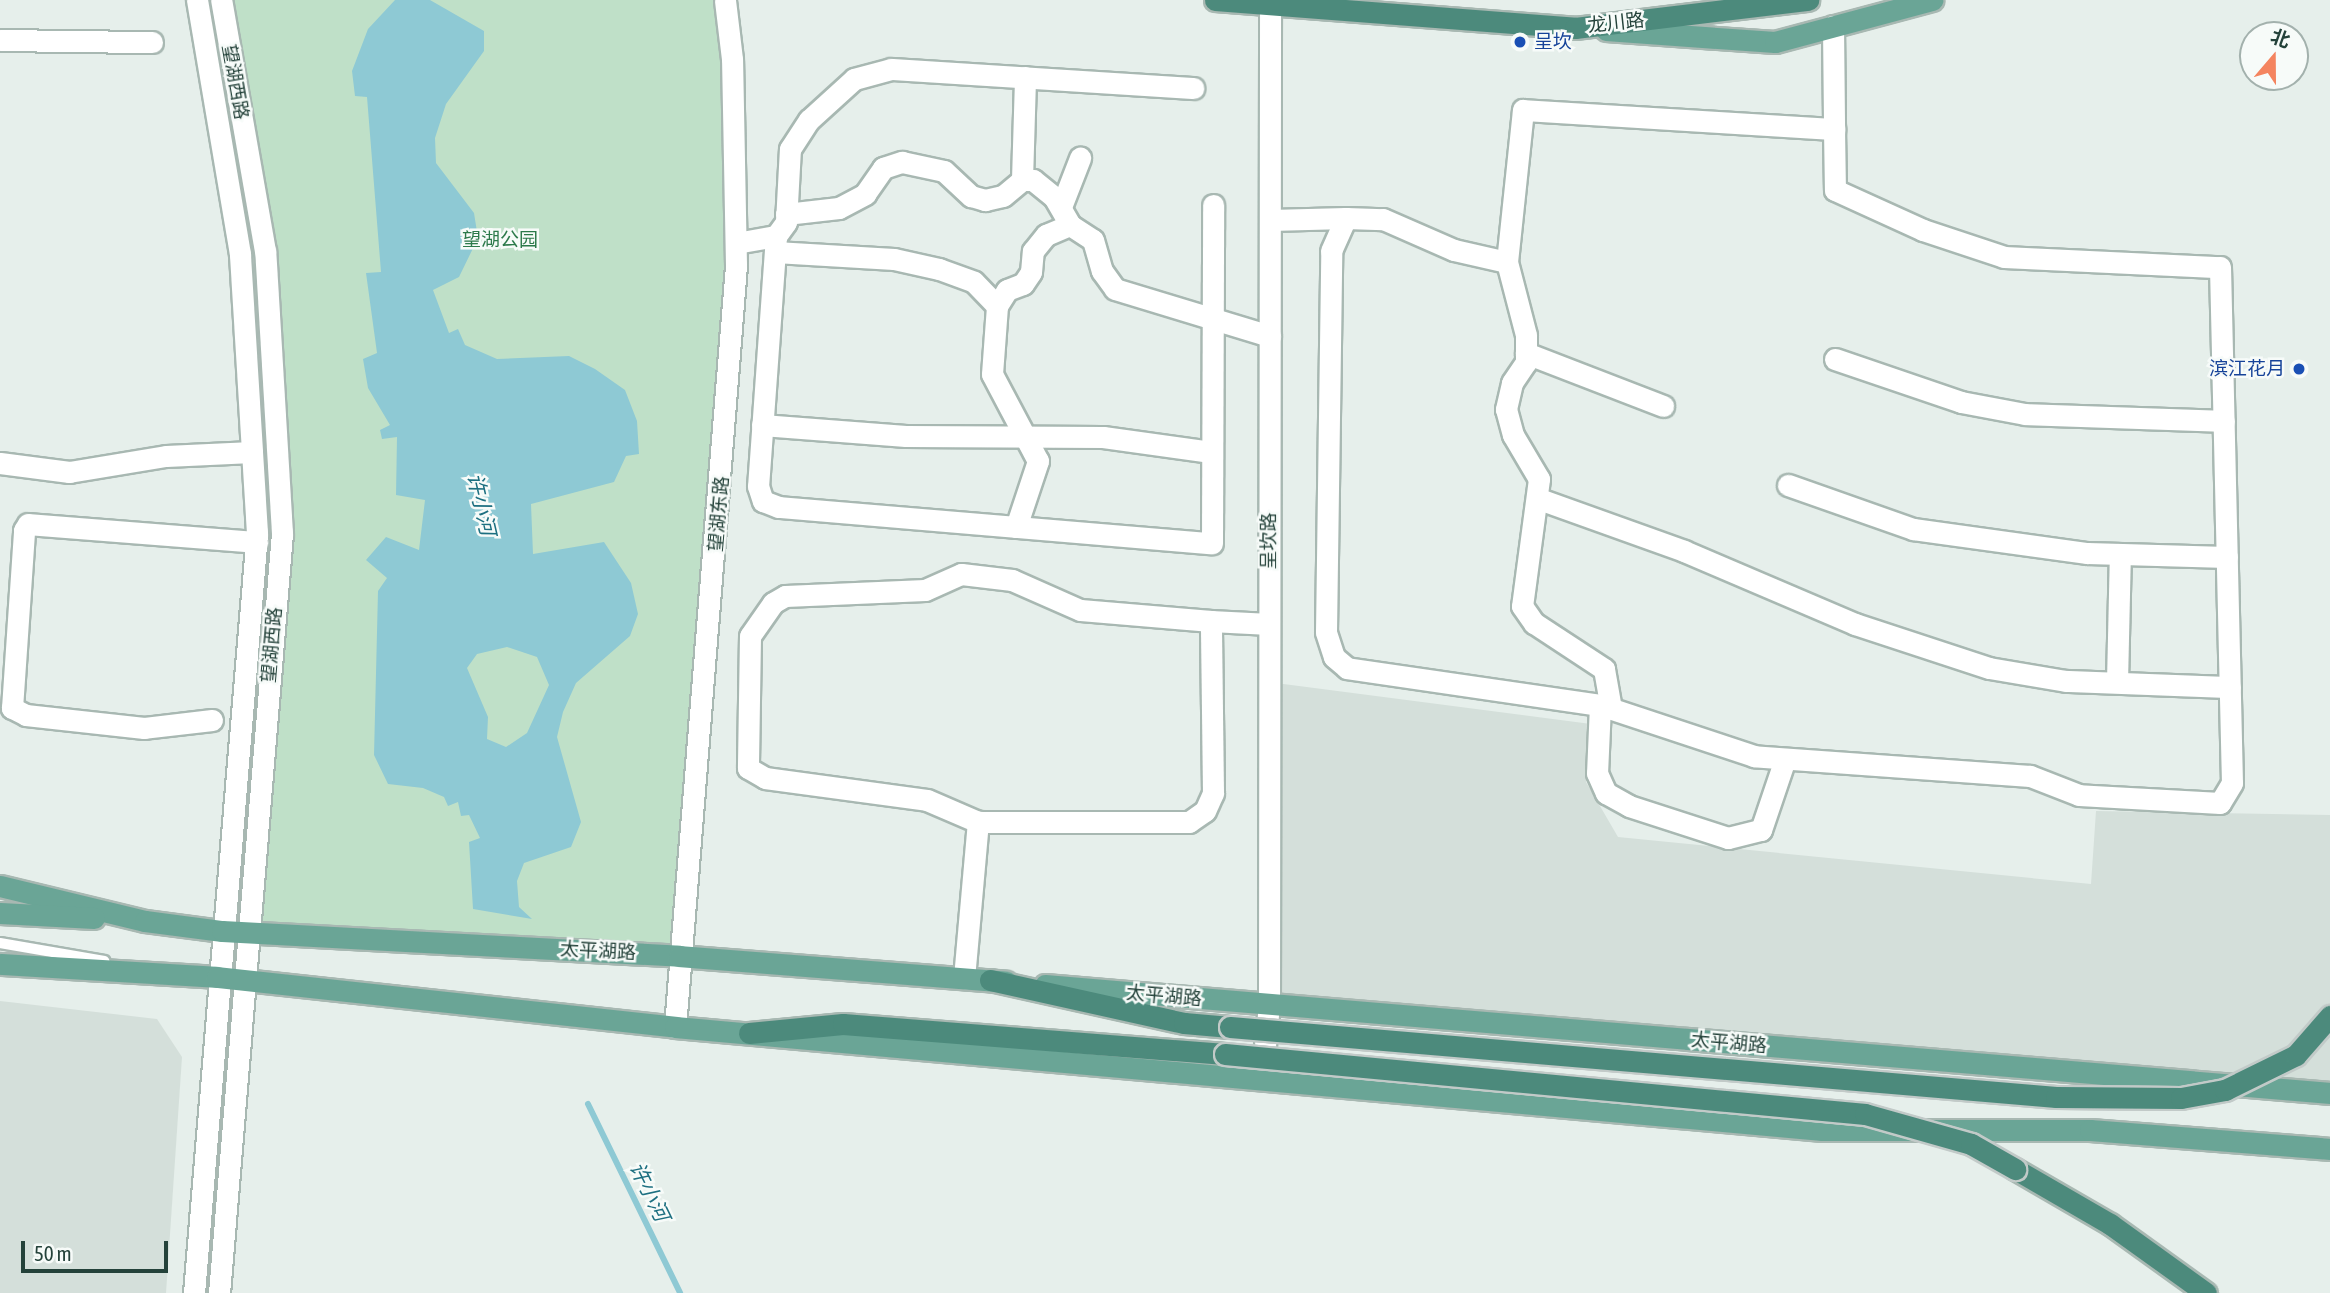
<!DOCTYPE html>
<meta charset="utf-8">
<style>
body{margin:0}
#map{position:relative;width:2330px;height:1293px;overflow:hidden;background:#e6efeb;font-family:"Asap Condensed","Noto Sans SC",sans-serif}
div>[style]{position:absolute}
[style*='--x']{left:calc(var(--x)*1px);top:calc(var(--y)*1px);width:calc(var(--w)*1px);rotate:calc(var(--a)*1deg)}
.built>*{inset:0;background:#d4dfda}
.green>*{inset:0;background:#bfe0c8}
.water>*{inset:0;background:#8ec9d4}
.stream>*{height:6px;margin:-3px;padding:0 3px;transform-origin:3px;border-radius:3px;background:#8ec9d4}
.roads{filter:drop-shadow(2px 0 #a8b8b2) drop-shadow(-2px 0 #a8b8b2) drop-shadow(0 2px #a8b8b2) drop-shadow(0 -2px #a8b8b2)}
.service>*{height:10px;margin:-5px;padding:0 5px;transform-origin:5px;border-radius:5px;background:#fff}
.minor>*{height:21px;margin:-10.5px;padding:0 10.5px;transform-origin:10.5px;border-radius:10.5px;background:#fff}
.tertiary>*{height:21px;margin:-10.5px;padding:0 10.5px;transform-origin:10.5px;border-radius:10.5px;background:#fff}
.primary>*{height:21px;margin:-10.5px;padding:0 10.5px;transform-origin:10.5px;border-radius:10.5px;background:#6aa596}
.trunk>*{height:21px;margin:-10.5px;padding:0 10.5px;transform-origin:10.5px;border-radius:10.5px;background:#4c8a7c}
.bridges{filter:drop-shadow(2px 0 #c2cac8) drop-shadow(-2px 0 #c2cac8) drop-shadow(0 2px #c2cac8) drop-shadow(0 -2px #c2cac8)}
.trunk-bridge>*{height:21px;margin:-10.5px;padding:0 10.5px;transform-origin:10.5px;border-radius:10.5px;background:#4c8a7c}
.dots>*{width:19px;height:19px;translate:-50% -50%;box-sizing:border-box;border:4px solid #f7fbf9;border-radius:50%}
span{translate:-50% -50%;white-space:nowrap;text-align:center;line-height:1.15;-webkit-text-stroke:5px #f7fbf9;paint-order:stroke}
.street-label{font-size:19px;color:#24423a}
.transit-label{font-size:19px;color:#164399}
.left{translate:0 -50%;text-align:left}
.right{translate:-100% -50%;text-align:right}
.park-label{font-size:19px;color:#2d7a4b}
.water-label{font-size:21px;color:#1c6f80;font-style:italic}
.north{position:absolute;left:2239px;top:21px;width:70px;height:70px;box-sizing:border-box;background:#f7fbf9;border:2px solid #a3b1ad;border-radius:50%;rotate:20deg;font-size:19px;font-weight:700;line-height:28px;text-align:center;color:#24423a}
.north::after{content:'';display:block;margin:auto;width:24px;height:32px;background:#f4845f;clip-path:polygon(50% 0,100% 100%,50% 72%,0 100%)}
.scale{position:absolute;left:21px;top:1241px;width:147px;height:32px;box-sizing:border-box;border:4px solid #24423a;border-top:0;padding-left:9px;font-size:21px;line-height:24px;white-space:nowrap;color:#24423a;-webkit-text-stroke:5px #f7fbf9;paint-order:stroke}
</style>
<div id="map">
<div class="built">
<i style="clip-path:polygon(1269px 682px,1591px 724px,1586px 782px,1618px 837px,2091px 884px,2096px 811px,2330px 815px,2330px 1093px,1269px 1005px)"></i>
<i style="clip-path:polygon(0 1001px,157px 1019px,182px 1057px,166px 1293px,0 1293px)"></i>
</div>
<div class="green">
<i style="clip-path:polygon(221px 0,725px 0,736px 265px,679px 956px,247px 932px,282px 533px,265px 251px)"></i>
</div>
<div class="water">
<i style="clip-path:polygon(evenodd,395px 0,430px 0,484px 31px,484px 51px,446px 104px,435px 138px,436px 163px,474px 213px,478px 238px,459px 277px,433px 290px,449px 333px,458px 329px,465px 345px,497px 359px,569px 356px,595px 369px,625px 390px,637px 421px,639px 454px,626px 456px,614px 482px,531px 504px,533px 554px,604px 542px,631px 583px,638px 614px,630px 636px,576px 683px,563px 712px,557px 737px,581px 822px,571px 847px,524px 863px,517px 881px,519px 907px,532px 919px,473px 909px,469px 842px,480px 838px,469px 815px,461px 816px,458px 802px,448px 806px,444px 797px,423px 788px,388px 784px,374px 755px,378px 591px,387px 578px,366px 560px,386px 537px,419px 550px,425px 500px,396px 495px,397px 437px,382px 439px,380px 430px,390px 425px,368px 388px,363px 359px,377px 353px,366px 273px,381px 272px,367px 97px,355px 96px,352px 71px,368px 29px,395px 0,507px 647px,537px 657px,549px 685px,527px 733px,506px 747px,487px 739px,488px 717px,467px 668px,477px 654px,507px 647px)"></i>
</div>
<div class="stream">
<i style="--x:588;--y:1104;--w:210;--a:64"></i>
</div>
<div class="roads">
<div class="service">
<i style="--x:0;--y:943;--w:106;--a:9.8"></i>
</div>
<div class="minor">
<i style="--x:1833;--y:26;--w:103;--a:89.4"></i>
<i style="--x:1834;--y:129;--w:61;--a:89.1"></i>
<i style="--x:1835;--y:190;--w:97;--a:24.4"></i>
<i style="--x:1923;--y:230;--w:85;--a:18.4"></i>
<i style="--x:2004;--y:257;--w:216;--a:2.7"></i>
<i style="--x:2220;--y:267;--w:516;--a:88.67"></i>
<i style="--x:2232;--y:783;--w:23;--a:121"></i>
<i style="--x:2220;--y:803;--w:141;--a:-176.8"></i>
<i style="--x:2079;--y:795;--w:53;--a:-158.8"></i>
<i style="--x:2030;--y:776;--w:277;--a:-175.9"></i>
<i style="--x:1754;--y:756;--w:162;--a:-161.7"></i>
<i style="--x:1600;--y:705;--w:256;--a:-171.7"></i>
<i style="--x:1347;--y:668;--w:17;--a:-140"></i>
<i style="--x:1334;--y:657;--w:26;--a:-108"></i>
<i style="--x:1326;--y:632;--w:381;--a:-89.2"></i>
<i style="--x:1331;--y:251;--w:36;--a:-66"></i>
<i style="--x:1346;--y:218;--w:37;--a:2"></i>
<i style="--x:1383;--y:219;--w:77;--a:23.6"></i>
<i style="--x:1454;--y:250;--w:54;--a:12.8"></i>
<i style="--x:1507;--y:262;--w:153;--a:-84"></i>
<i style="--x:1523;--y:110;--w:312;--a:3.5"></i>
<i style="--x:0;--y:40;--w:152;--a:0.8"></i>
<i style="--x:1022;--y:180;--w:103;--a:-88.3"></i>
<i style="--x:1061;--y:207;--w:53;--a:-68.8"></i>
<i style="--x:786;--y:214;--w:53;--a:-6.5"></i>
<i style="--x:839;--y:208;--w:30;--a:-28"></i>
<i style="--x:865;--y:194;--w:32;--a:-55"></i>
<i style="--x:883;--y:168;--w:20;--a:-18"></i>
<i style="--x:902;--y:162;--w:43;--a:12.1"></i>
<i style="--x:944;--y:171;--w:37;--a:43"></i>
<i style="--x:971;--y:196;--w:15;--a:16"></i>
<i style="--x:985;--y:200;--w:18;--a:-13"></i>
<i style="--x:1003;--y:196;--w:25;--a:-40"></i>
<i style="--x:1022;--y:180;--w:11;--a:0"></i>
<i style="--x:1033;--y:180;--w:27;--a:39"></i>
<i style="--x:1054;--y:197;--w:32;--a:60"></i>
<i style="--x:1070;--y:225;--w:27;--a:33"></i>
<i style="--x:1093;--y:240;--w:32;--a:74"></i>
<i style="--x:1102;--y:271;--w:22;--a:54"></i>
<i style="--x:1115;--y:289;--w:162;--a:16.9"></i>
<i style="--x:1270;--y:220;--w:76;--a:-1.5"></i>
<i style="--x:776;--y:236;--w:251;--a:94.1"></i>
<i style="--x:758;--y:486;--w:16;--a:72"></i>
<i style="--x:763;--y:501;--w:17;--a:21"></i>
<i style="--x:779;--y:507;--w:434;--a:4.8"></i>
<i style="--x:1212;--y:543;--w:338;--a:-89.8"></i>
<i style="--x:736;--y:243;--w:41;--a:-9.9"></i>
<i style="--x:776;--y:236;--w:17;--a:-54"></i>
<i style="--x:786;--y:222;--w:73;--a:-86.9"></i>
<i style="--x:790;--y:149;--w:35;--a:-57"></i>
<i style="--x:809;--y:120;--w:61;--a:-42.3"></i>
<i style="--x:854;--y:79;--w:38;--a:-15"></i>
<i style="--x:891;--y:69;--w:303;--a:3.6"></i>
<i style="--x:775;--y:252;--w:119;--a:3.4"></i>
<i style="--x:894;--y:259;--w:46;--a:12.5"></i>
<i style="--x:939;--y:269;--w:37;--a:20"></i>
<i style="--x:974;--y:282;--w:33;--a:46"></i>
<i style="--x:1507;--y:262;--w:75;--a:75.4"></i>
<i style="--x:1526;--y:335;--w:27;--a:90"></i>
<i style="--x:1526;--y:362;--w:25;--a:124"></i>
<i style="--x:1512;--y:383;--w:27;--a:103"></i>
<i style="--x:1506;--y:409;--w:27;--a:75"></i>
<i style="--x:1513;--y:435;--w:51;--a:59.4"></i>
<i style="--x:1539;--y:479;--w:128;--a:97.6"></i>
<i style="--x:1522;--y:606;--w:21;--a:55"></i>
<i style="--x:1534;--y:623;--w:84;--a:33.3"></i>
<i style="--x:1604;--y:669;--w:40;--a:80"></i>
<i style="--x:1526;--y:353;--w:147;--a:21.1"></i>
<i style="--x:1835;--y:359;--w:133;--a:18.8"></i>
<i style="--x:1961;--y:402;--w:65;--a:10.6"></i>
<i style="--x:2025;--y:414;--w:199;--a:2"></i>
<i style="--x:762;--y:425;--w:144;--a:4.4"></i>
<i style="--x:906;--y:436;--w:197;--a:0.3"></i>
<i style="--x:1103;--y:437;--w:109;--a:7.9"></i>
<i style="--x:0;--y:463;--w:70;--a:7.4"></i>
<i style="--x:69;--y:472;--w:98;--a:-9.4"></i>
<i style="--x:166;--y:456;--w:86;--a:-2.7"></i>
<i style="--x:1788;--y:485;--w:133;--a:19.4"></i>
<i style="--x:1913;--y:529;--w:176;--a:7.9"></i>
<i style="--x:2087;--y:553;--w:140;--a:1.6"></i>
<i style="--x:1539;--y:499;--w:154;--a:19.7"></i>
<i style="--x:1684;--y:551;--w:186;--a:23.1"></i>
<i style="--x:1855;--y:624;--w:141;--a:18.2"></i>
<i style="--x:1989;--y:668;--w:78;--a:9.6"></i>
<i style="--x:2066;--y:681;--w:164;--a:2.1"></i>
<i style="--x:1016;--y:527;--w:70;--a:-71.6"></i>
<i style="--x:1038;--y:461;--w:98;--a:-117.9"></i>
<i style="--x:992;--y:374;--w:68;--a:-85.8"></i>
<i style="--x:997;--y:306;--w:19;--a:-58"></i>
<i style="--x:1007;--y:290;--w:17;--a:-21"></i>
<i style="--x:1023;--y:284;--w:14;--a:-56"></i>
<i style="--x:1031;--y:272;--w:21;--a:-85"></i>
<i style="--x:1033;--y:251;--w:21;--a:-51"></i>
<i style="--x:1046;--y:235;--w:26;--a:-23"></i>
<i style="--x:1211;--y:621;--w:58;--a:3"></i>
<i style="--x:2117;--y:682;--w:128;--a:-88.7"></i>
<i style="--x:1600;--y:705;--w:68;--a:92.5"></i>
<i style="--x:1597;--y:773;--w:22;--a:66"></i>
<i style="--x:1606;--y:793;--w:26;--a:29"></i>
<i style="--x:1629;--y:806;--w:104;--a:17.9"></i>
<i style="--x:1728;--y:838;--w:34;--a:-14"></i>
<i style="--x:1761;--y:830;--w:75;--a:-71.3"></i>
<i style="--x:212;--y:720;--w:68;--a:173.3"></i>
<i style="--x:144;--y:728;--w:119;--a:-173.7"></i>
<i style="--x:26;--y:715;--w:16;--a:-153"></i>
<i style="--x:12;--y:708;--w:178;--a:-86.1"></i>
<i style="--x:24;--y:530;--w:7;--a:-56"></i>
<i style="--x:28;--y:524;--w:230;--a:4.5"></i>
<i style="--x:964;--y:978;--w:157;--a:-84.9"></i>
<i style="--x:978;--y:822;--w:211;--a:0"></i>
<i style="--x:1189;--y:822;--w:19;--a:-35"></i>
<i style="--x:1205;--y:811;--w:20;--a:-66"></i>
<i style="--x:1213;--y:793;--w:172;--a:-90.7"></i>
<i style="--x:1211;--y:621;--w:131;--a:-175.2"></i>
<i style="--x:1080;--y:610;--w:74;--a:-156.2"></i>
<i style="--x:1012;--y:580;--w:51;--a:-173.3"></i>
<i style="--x:961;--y:574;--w:39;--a:156"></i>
<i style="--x:925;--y:590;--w:140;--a:177.5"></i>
<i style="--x:785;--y:596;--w:14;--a:150"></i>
<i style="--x:773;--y:603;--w:40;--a:124.9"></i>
<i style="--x:750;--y:636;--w:132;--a:90.9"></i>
<i style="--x:748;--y:768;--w:20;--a:30"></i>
<i style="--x:765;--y:778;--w:163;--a:7.7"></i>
<i style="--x:927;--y:800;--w:56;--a:23.3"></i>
<i style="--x:675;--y:1027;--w:764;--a:-85.42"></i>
<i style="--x:736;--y:265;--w:206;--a:-91.1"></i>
<i style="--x:732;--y:59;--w:59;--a:-96.8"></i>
</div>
<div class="tertiary">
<i style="--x:1262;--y:1076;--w:71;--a:-84.4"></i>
<i style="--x:1269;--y:1005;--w:1005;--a:-89.94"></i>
<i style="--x:194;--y:1293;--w:763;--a:-85.26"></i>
<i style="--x:257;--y:533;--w:280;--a:-93.5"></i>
<i style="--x:240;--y:254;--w:258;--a:-99.6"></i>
<i style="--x:219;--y:1293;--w:763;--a:-85.26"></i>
<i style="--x:282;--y:533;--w:283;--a:-93.4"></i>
<i style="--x:265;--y:251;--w:255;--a:-99.9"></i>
</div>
<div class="primary">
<i style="--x:1606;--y:30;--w:169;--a:4.1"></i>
<i style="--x:1775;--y:42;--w:163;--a:-15"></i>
<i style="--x:0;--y:886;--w:149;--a:13.6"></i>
<i style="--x:145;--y:921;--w:78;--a:7.4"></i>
<i style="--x:222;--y:931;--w:458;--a:3.1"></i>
<i style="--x:679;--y:956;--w:328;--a:4.5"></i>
<i style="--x:0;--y:913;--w:94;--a:3"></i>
<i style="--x:0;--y:964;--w:217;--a:3.4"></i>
<i style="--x:217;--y:977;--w:461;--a:6.2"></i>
<i style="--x:675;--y:1027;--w:1152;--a:5.13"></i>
<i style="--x:1822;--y:1130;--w:268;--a:0"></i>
<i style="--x:2090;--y:1130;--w:241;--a:4.5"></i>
<i style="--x:1045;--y:985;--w:1290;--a:4.8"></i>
</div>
<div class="trunk">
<i style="--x:1215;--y:0;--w:361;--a:4.4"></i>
<i style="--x:1575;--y:28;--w:235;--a:-6.9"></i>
<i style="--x:990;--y:980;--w:199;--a:12.5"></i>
<i style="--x:1184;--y:1023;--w:46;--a:5"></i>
<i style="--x:749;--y:1033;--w:94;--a:-5.5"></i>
<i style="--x:843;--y:1024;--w:383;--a:4.5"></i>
<i style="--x:2015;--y:1169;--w:110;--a:30.1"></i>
<i style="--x:2110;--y:1224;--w:118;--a:35.7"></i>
</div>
</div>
<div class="bridges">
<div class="trunk-bridge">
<i style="--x:1230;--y:1027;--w:829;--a:4.84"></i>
<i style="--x:2056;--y:1097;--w:125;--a:0.5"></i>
<i style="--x:2181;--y:1098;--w:45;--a:-10.3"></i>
<i style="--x:2225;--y:1090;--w:79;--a:-26.2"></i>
<i style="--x:2296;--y:1055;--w:52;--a:-48.9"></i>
<i style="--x:1225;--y:1054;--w:643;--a:5.36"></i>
<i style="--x:1865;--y:1114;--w:110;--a:15.8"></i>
<i style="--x:1971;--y:1144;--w:51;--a:29.6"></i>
</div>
</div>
<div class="dots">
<i style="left:1520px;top:42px;background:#1a4fb4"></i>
<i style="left:2299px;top:369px;background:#1a4fb4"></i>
</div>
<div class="street-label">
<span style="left:1616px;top:23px;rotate:-6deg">龙川路</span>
<span style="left:235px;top:82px;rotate:80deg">望湖西路</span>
<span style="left:719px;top:514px;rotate:-85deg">望湖东路</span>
<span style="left:1269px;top:541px;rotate:-90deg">呈坎路</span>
<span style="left:272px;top:645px;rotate:-85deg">望湖西路</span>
<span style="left:598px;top:951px;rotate:3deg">太平湖路</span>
<span style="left:1164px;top:996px;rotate:5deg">太平湖路</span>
<span style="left:1729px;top:1043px;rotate:5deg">太平湖路</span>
</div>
<div class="transit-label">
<span class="left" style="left:1534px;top:42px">呈坎</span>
<span class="right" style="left:2285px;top:369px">滨江花月</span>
</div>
<div class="park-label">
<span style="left:500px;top:240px">望湖公园</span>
</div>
<div class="water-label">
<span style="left:482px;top:504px;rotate:77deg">许小河</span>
<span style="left:650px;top:1191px;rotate:64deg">许小河</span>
</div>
<div class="north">北</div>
<div class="scale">50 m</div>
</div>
